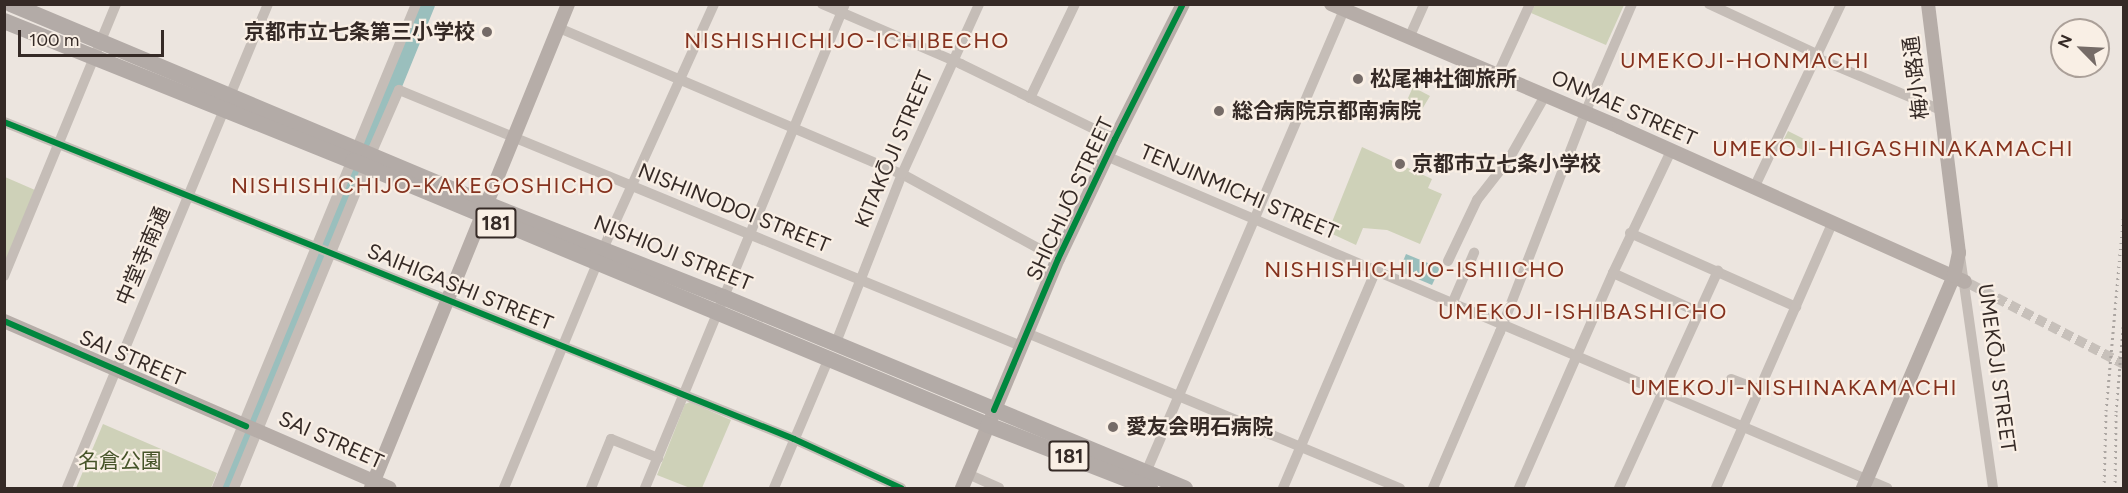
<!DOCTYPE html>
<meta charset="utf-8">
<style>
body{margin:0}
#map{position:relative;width:2128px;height:493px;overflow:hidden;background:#ece5df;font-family:Figtree,"Noto Sans JP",sans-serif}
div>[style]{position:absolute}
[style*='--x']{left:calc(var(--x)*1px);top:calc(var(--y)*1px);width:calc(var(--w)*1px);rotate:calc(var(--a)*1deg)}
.green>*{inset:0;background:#ced1b8}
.water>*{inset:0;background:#9abfbd}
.stream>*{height:3px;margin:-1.5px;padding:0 1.5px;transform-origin:1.5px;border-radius:1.5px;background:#9abfbd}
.river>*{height:18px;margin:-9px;padding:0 9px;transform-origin:9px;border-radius:9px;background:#9abfbd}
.street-tunnel>*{height:10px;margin-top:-5px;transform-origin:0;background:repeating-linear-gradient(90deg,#c7c0ba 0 10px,transparent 0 15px)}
.street>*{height:10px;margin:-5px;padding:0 5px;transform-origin:5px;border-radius:5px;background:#c5bdb7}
.secondary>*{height:14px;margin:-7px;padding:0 7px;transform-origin:7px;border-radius:7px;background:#b6ada8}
.primary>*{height:16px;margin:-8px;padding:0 8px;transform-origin:8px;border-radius:8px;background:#b3aba7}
.rail>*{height:3px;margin-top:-1.5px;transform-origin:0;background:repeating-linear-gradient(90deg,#aca6a2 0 1.5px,transparent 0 6px)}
.cycleway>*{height:6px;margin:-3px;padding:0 3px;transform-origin:3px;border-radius:3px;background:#00873e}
.dots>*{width:16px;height:16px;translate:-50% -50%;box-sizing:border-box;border:3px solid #f9efe5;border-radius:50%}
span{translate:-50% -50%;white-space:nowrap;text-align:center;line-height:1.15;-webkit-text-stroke:4.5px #f9efe5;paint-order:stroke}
.shield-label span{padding:2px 4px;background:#f9efe5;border:2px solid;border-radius:4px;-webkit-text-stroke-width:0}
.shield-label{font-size:20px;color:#352a26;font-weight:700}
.poi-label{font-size:21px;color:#352a26;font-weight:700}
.right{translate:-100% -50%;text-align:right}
.left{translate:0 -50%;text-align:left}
.street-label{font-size:21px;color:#352a26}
.park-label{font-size:21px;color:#465429}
.neighbourhood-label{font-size:22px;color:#85321e;letter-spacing:1.5px}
.frame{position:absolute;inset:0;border:6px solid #352a26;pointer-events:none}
.north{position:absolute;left:2050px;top:18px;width:60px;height:60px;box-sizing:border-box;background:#f9efe5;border:2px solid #aba099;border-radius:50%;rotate:294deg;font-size:16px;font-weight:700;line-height:24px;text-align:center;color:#352a26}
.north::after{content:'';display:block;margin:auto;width:21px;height:27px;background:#756b67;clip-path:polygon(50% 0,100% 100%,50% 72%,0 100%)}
.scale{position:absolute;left:18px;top:30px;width:146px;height:27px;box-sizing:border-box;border:3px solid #352a26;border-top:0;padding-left:8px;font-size:18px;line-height:21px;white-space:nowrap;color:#352a26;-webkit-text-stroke:4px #f9efe5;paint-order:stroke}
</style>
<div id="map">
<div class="green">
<i style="clip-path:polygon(1535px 5px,1624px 5px,1606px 45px,1531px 13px)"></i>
<i style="clip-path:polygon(1413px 87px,1430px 96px,1418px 116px,1403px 109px)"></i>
<i style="clip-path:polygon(1788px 131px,1814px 144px,1810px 153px,1792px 145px,1790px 147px,1782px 143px)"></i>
<i style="clip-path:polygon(1362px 147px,1432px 179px,1428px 188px,1442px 194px,1420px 244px,1387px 230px,1363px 228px,1356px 245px,1328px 232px)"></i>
<i style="clip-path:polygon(5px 177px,35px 190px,5px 263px)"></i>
<i style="clip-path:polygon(690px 402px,731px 420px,702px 488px,690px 488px,657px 475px,685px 404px)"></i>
<i style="clip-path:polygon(103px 424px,217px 473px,211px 488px,76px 488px)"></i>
</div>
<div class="water">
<i style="clip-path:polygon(1406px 254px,1440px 268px,1432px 285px,1399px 271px)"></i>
</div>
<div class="stream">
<i style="--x:259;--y:398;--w:9;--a:77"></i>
</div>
<div class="river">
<i style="--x:371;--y:139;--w:146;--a:-67.8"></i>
<i style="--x:227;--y:488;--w:335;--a:-67.6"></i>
</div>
<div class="street-tunnel">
<i style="--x:1970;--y:284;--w:174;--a:27.5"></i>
</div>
<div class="street">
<i style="--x:822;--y:4;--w:151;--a:23.3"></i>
<i style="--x:961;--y:64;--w:171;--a:26"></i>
<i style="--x:1709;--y:4;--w:121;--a:24.9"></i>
<i style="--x:559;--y:28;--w:373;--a:23.1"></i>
<i style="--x:902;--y:174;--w:178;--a:28.6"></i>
<i style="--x:1409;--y:38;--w:37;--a:-66"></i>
<i style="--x:1817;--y:58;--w:134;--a:22.8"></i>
<i style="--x:1497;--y:76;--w:79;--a:-65.4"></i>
<i style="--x:1030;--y:98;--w:104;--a:-64.4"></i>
<i style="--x:4;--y:122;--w:851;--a:21.86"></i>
<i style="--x:794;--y:439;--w:118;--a:24.6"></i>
<i style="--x:371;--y:154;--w:70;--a:-66.4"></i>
<i style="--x:399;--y:90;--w:673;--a:22.37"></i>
<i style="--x:1106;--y:156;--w:849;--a:23.03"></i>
<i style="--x:1754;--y:188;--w:204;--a:-64.7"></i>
<i style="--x:1630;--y:233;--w:182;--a:24"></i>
<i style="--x:1960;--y:256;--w:234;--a:81.9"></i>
<i style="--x:1448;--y:261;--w:68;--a:-64.6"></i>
<i style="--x:1477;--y:200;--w:52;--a:-52"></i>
<i style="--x:1509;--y:159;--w:73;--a:-60.3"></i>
<i style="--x:1613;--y:273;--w:94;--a:24.6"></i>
<i style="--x:4;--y:276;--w:294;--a:-67.6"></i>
<i style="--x:1452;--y:304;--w:56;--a:-66.7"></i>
<i style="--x:1027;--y:333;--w:404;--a:22.6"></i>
<i style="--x:835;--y:345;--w:184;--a:-68.6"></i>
<i style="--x:902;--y:174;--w:187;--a:-65.6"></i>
<i style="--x:1731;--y:379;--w:30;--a:21"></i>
<i style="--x:968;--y:474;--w:34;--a:24"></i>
<i style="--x:1144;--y:477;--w:508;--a:-66.82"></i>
<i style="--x:67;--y:488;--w:524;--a:-67.45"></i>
<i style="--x:217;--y:488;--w:523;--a:-67.65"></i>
<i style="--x:234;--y:488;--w:347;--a:-67.6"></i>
<i style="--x:504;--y:488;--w:259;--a:-67.5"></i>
<i style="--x:603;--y:249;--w:269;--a:-65.6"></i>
<i style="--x:591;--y:488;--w:53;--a:-67.8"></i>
<i style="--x:611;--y:439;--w:51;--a:22"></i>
<i style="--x:645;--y:488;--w:524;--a:-67.55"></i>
<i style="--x:774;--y:488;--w:141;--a:-67.1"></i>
<i style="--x:1283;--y:488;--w:235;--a:-66.9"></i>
<i style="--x:1433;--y:488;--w:170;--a:-66.8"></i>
<i style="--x:1500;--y:332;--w:235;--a:-68.8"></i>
<i style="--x:1585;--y:113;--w:119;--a:-66.7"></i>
<i style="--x:1519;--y:488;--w:235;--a:-66.4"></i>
<i style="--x:1613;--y:273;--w:135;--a:-64.6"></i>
<i style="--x:1619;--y:488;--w:239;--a:-65.5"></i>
<i style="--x:1716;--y:488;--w:288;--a:-66.3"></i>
</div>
<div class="secondary">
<i style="--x:1331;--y:4;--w:313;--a:23.1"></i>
<i style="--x:1619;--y:127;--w:379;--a:24.1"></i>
<i style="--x:4;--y:321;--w:420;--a:23.4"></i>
<i style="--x:371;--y:488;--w:523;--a:-67.85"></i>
<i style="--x:962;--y:488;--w:248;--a:-67.3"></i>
<i style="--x:1058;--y:259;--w:133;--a:-64.6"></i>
<i style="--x:1115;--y:139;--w:151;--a:-63.3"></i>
<i style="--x:1863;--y:488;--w:231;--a:-66.8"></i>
<i style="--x:1954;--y:276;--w:24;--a:-78"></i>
<i style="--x:1959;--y:253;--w:251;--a:-97.1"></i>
</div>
<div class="primary">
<i style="--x:11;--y:4;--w:516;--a:22.79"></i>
<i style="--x:487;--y:204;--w:254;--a:21.5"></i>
<i style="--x:723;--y:297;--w:500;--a:22.5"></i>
<i style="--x:4;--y:21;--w:376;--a:21.9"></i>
<i style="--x:353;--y:161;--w:688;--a:22.58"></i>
<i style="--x:988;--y:425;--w:174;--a:21.3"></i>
</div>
<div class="rail">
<i style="--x:2104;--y:488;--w:77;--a:-88.5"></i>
<i style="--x:2106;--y:411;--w:204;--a:-84.9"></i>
<i style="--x:2115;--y:488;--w:76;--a:-89.2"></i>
<i style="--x:2116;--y:412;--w:96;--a:-85.2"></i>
</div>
<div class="cycleway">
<i style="--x:4;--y:122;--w:851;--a:21.86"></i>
<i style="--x:794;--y:439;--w:118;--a:24.6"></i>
<i style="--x:4;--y:321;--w:264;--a:23.5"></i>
<i style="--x:994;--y:410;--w:164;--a:-67"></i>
<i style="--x:1058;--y:259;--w:133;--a:-64.6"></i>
<i style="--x:1115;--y:139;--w:151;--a:-63.3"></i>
</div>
<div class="dots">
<i style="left:487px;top:32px;background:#756b67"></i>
<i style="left:1358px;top:79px;background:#756b67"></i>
<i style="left:1219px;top:111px;background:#756b67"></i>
<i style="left:1400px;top:164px;background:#756b67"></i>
<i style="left:1113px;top:427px;background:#756b67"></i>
</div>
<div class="shield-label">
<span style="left:496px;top:223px">181</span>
<span style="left:1069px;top:456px">181</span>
</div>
<div class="poi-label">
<span class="right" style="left:475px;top:32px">京都市立七条第三小学校</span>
<span class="left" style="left:1370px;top:79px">松尾神社御旅所</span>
<span class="left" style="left:1232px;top:111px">総合病院京都南病院</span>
<span class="left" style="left:1412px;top:164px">京都市立七条小学校</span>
<span class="left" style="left:1126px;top:427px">愛友会明石病院</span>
</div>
<div class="street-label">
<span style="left:1916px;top:78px;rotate:-97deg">梅小路通</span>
<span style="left:1624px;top:108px;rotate:24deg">ONMAE STREET</span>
<span style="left:894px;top:149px;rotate:-67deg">KITAKŌJI STREET</span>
<span style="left:1239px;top:192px;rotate:23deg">TENJINMICHI STREET</span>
<span style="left:1070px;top:199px;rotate:-65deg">SHICHIJŌ STREET</span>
<span style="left:734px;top:208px;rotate:22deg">NISHINODOI STREET</span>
<span style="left:673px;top:253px;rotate:22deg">NISHIOJI STREET</span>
<span style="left:143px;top:256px;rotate:-67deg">中堂寺南通</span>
<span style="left:460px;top:287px;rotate:22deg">SAIHIGASHI STREET</span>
<span style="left:132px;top:358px;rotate:23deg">SAI STREET</span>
<span style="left:1997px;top:368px;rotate:82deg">UMEKŌJI STREET</span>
<span style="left:331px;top:440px;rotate:24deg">SAI STREET</span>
</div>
<div class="park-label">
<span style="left:120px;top:461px">名倉公園</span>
</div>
<div class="neighbourhood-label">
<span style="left:847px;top:41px">NISHISHICHIJO-ICHIBECHO</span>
<span style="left:1745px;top:61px">UMEKOJI-HONMACHI</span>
<span style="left:1893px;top:149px">UMEKOJI-HIGASHINAKAMACHI</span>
<span style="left:423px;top:186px">NISHISHICHIJO-KAKEGOSHICHO</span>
<span style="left:1415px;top:270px">NISHISHICHIJO-ISHIICHO</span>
<span style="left:1583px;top:312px">UMEKOJI-ISHIBASHICHO</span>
<span style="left:1794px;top:388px">UMEKOJI-NISHINAKAMACHI</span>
</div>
<div class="frame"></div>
<div class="north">N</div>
<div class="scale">100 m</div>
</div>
